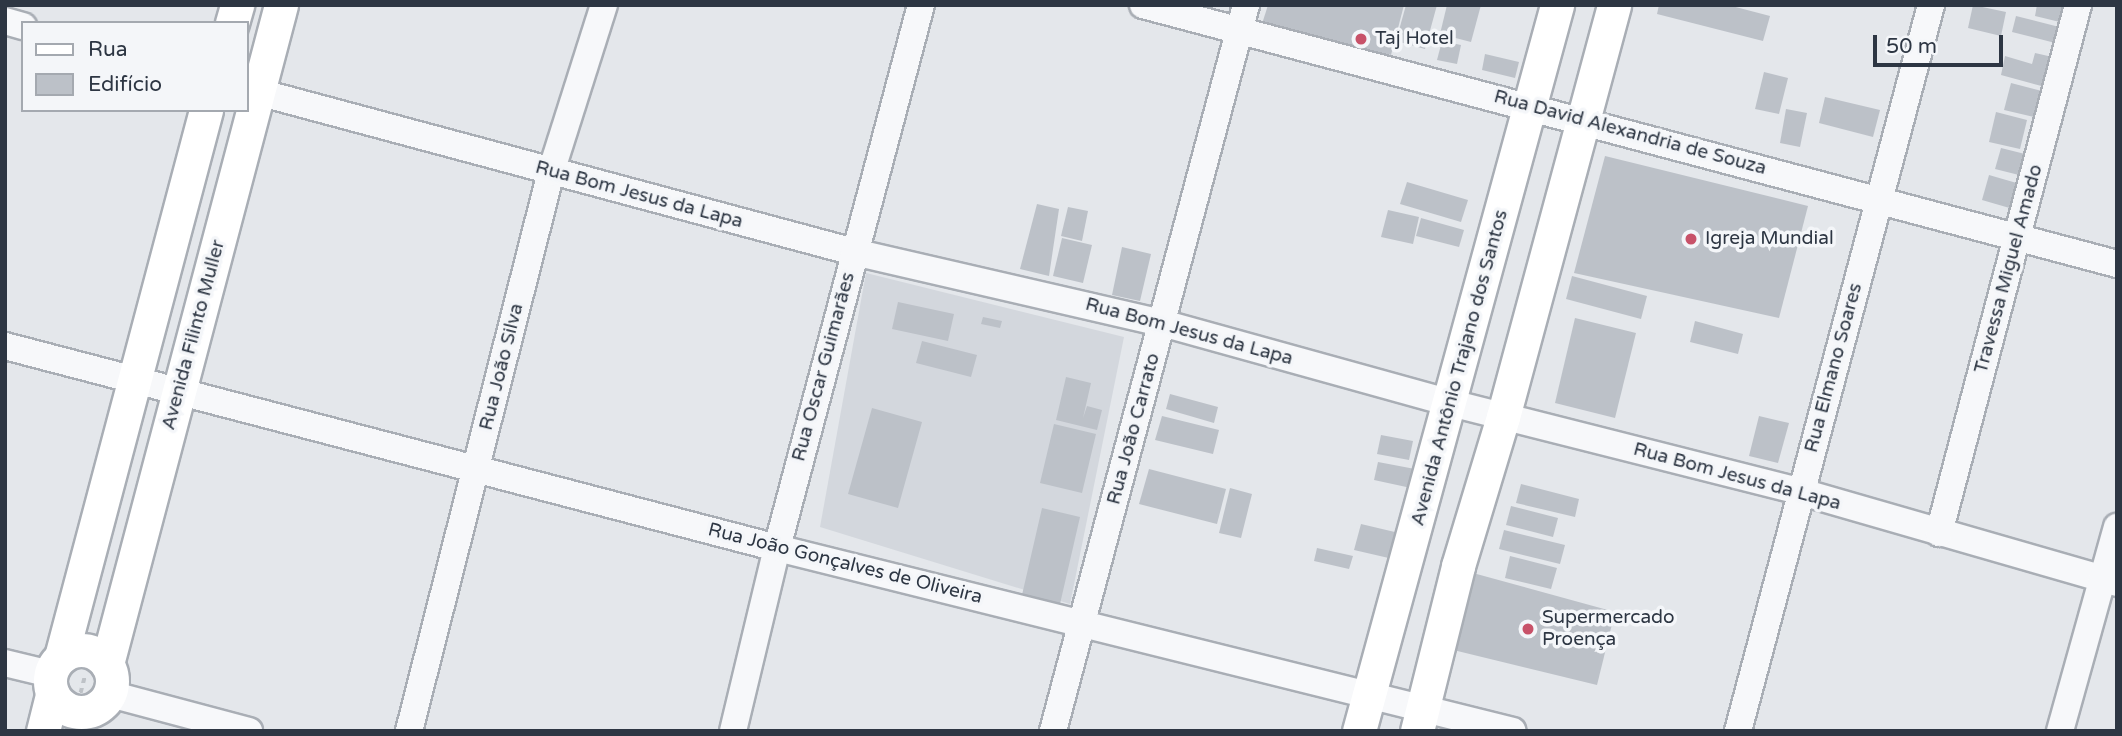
<!DOCTYPE html>
<meta charset="utf-8">
<style>
body{margin:0}
#map{position:relative;width:2122px;height:736px;overflow:hidden;background:#e4e7eb;font-family:"Varela Round",sans-serif}
div>[style]{position:absolute}
[style*='--x']{left:calc(var(--x)*1px);top:calc(var(--y)*1px);width:calc(var(--w)*1px);rotate:calc(var(--a)*1deg)}
.built>*{inset:0;background:#d3d7dd}
.building>*{inset:0;background:#bcc1c8}
.path>*{height:3.5px;margin-top:-1.75px;transform-origin:0;background:repeating-linear-gradient(90deg,#bec2c7 0 5px,transparent 0 10px)}
.roads{filter:drop-shadow(2px 0 #a9aeb5) drop-shadow(-2px 0 #a9aeb5) drop-shadow(0 2px #a9aeb5) drop-shadow(0 -2px #a9aeb5)}
.minor>*{height:26px;margin:-13px;padding:0 13px;transform-origin:13px;border-radius:13px;background:#f7f8fa}
.major>*{height:33px;margin:-16.5px;padding:0 16.5px;transform-origin:16.5px;border-radius:16.5px;background:#fff}
.major>.ring{margin:-16.5px;padding:0;box-sizing:content-box;background:none;border:33px solid #fff;border-radius:50%}
.dots>*{width:19px;height:19px;translate:-50% -50%;box-sizing:border-box;border:4px solid #f4f6f9;border-radius:50%}
span{translate:-50% -50%;white-space:nowrap;text-align:center;line-height:1.15;-webkit-text-stroke:7px #f4f6f9;paint-order:stroke}
.poi-label{font-size:19px;color:#2d3643}
.left{translate:0 -50%;text-align:left}
.street-label{font-size:19px;color:#2d3643}
.frame{position:absolute;inset:0;border:7px solid #2d3643;pointer-events:none}
.legend{position:absolute;left:21px;top:21px;width:228px;height:91px;box-sizing:border-box;background:#f4f6f9;border:2px solid #a4a9b0;margin:0;padding:9px 12px;list-style:none;font-size:21px;color:#2d3643}
.legend li{display:flex;align-items:center;gap:14px;height:35px}
.legend b{width:35px;border:2px solid #a4a9b0}
.scale{position:absolute;left:1873px;top:35px;width:130px;height:32px;box-sizing:border-box;border:4px solid #2d3643;border-top:0;padding-left:9px;font-size:21px;line-height:24px;white-space:nowrap;color:#2d3643;-webkit-text-stroke:5px #f4f6f9;paint-order:stroke}
</style>
<div id="map">
<div class="built">
<i style="clip-path:polygon(866px 273px,1124px 337px,1070px 604px,820px 527px)"></i>
</div>
<div class="building">
<i style="clip-path:polygon(1268px 5px,1404px 5px,1391px 55px,1262px 24px)"></i>
<i style="clip-path:polygon(1406px 5px,1437px 5px,1425px 49px,1396px 41px)"></i>
<i style="clip-path:polygon(1447px 5px,1481px 5px,1471px 42px,1440px 34px)"></i>
<i style="clip-path:polygon(1659px 5px,1728px 5px,1770px 16px,1763px 41px,1657px 14px)"></i>
<i style="clip-path:polygon(1973px 5px,2006px 12px,2001px 36px,1968px 28px)"></i>
<i style="clip-path:polygon(2037px 5px,2067px 5px,2064px 23px,2035px 16px)"></i>
<i style="clip-path:polygon(2016px 16px,2067px 29px,2063px 45px,2012px 32px)"></i>
<i style="clip-path:polygon(1442px 41px,1461px 45px,1457px 64px,1437px 60px)"></i>
<i style="clip-path:polygon(2035px 53px,2057px 58px,2049px 88px,2001px 75px,2005px 56px,2032px 64px)"></i>
<i style="clip-path:polygon(1485px 54px,1519px 62px,1515px 78px,1482px 70px)"></i>
<i style="clip-path:polygon(1764px 72px,1788px 78px,1779px 114px,1755px 109px)"></i>
<i style="clip-path:polygon(2011px 83px,2050px 93px,2043px 119px,2004px 110px)"></i>
<i style="clip-path:polygon(1825px 97px,1880px 110px,1873px 137px,1819px 123px)"></i>
<i style="clip-path:polygon(1786px 109px,1807px 113px,1800px 147px,1780px 143px)"></i>
<i style="clip-path:polygon(1996px 112px,2027px 120px,2020px 149px,1989px 142px)"></i>
<i style="clip-path:polygon(2001px 148px,2029px 155px,2023px 176px,1995px 169px)"></i>
<i style="clip-path:polygon(1605px 156px,1808px 206px,1779px 318px,1574px 273px)"></i>
<i style="clip-path:polygon(1989px 175px,2020px 184px,2013px 209px,1982px 200px)"></i>
<i style="clip-path:polygon(1407px 182px,1468px 200px,1461px 222px,1400px 204px)"></i>
<i style="clip-path:polygon(1037px 204px,1059px 209px,1049px 276px,1020px 269px)"></i>
<i style="clip-path:polygon(1068px 207px,1088px 211px,1082px 241px,1061px 236px)"></i>
<i style="clip-path:polygon(1388px 210px,1419px 217px,1413px 244px,1381px 237px)"></i>
<i style="clip-path:polygon(1421px 218px,1464px 230px,1459px 247px,1416px 236px)"></i>
<i style="clip-path:polygon(1062px 238px,1092px 245px,1083px 283px,1053px 276px)"></i>
<i style="clip-path:polygon(1122px 247px,1151px 254px,1140px 301px,1112px 295px)"></i>
<i style="clip-path:polygon(1572px 276px,1647px 296px,1641px 319px,1566px 299px)"></i>
<i style="clip-path:polygon(898px 302px,954px 314px,948px 341px,892px 329px)"></i>
<i style="clip-path:polygon(983px 317px,1002px 321px,1000px 328px,981px 324px)"></i>
<i style="clip-path:polygon(1575px 318px,1636px 333px,1615px 418px,1555px 403px)"></i>
<i style="clip-path:polygon(1695px 321px,1743px 334px,1738px 354px,1690px 342px)"></i>
<i style="clip-path:polygon(922px 341px,977px 355px,971px 377px,916px 363px)"></i>
<i style="clip-path:polygon(1066px 377px,1091px 383px,1083px 418px,1087px 406px,1102px 410px,1097px 430px,1056px 420px)"></i>
<i style="clip-path:polygon(1170px 394px,1218px 407px,1214px 423px,1166px 409px)"></i>
<i style="clip-path:polygon(872px 408px,922px 422px,898px 508px,848px 494px)"></i>
<i style="clip-path:polygon(1162px 416px,1219px 430px,1213px 454px,1155px 440px)"></i>
<i style="clip-path:polygon(1759px 416px,1789px 423px,1778px 463px,1749px 456px)"></i>
<i style="clip-path:polygon(1054px 424px,1096px 434px,1082px 493px,1040px 483px)"></i>
<i style="clip-path:polygon(1381px 435px,1413px 441px,1409px 460px,1377px 454px)"></i>
<i style="clip-path:polygon(1378px 462px,1415px 469px,1411px 488px,1374px 480px)"></i>
<i style="clip-path:polygon(1149px 469px,1226px 489px,1217px 524px,1139px 504px)"></i>
<i style="clip-path:polygon(1521px 484px,1579px 499px,1575px 517px,1516px 503px)"></i>
<i style="clip-path:polygon(1230px 488px,1252px 494px,1241px 538px,1219px 533px)"></i>
<i style="clip-path:polygon(1511px 506px,1558px 518px,1553px 537px,1506px 525px)"></i>
<i style="clip-path:polygon(1042px 508px,1080px 517px,1060px 604px,1022px 595px)"></i>
<i style="clip-path:polygon(1361px 524px,1399px 533px,1393px 559px,1354px 550px)"></i>
<i style="clip-path:polygon(1504px 530px,1565px 545px,1560px 564px,1499px 549px)"></i>
<i style="clip-path:polygon(1317px 548px,1353px 556px,1349px 569px,1314px 561px)"></i>
<i style="clip-path:polygon(1510px 556px,1557px 568px,1551px 589px,1505px 578px)"></i>
<i style="clip-path:polygon(1462px 570px,1615px 612px,1597px 685px,1441px 647px)"></i>
</div>
<div class="path">
<i style="--x:73;--y:722;--w:49;--a:-75.7"></i>
</div>
<div class="roads">
<div class="minor">
<i style="--x:1143;--y:5;--w:1008;--a:14.89"></i>
<i style="--x:5;--y:21;--w:19;--a:16"></i>
<i style="--x:247;--y:89;--w:629;--a:15.03"></i>
<i style="--x:854;--y:252;--w:316;--a:13"></i>
<i style="--x:1162;--y:323;--w:300;--a:15.5"></i>
<i style="--x:1451;--y:403;--w:362;--a:14.2"></i>
<i style="--x:1802;--y:492;--w:328;--a:16.1"></i>
<i style="--x:5;--y:346;--w:798;--a:14.66"></i>
<i style="--x:777;--y:548;--w:758;--a:13.96"></i>
<i style="--x:1939;--y:533;--w:546;--a:-75.25"></i>
<i style="--x:5;--y:663;--w:46;--a:13.7"></i>
<i style="--x:110;--y:694;--w:144;--a:14.9"></i>
<i style="--x:409;--y:731;--w:577;--a:-75.75"></i>
<i style="--x:551;--y:172;--w:175;--a:-72.4"></i>
<i style="--x:733;--y:731;--w:188;--a:-76.5"></i>
<i style="--x:777;--y:548;--w:562;--a:-75.15"></i>
<i style="--x:1053;--y:731;--w:751;--a:-75.11"></i>
<i style="--x:1738;--y:731;--w:751;--a:-75.11"></i>
<i style="--x:2060;--y:731;--w:212;--a:-74.4"></i>
</div>
<div class="major">
<i style="--x:232;--y:23;--w:19;--a:-74"></i>
<i class="ring" style="left:50px;top:650px;width:29px;height:29px"></i>
<i style="--x:61;--y:657;--w:566;--a:-75.15"></i>
<i style="--x:107;--y:664;--w:682;--a:-75.21"></i>
<i style="--x:43;--y:731;--w:38;--a:-76"></i>
<i style="--x:1359;--y:731;--w:753;--a:-74.74"></i>
<i style="--x:1417;--y:731;--w:170;--a:-76"></i>
<i style="--x:1458;--y:566;--w:156;--a:-73.2"></i>
<i style="--x:1503;--y:417;--w:427;--a:-74.9"></i>
</div>
</div>
<div class="dots">
<i style="left:1361px;top:39px;background:#c85269"></i>
<i style="left:1691px;top:239px;background:#c85269"></i>
<i style="left:1528px;top:629px;background:#c85269"></i>
</div>
<div class="poi-label">
<span class="left" style="left:1375px;top:39px">Taj Hotel</span>
<span class="left" style="left:1705px;top:239px">Igreja Mundial</span>
<span class="left" style="left:1542px;top:629px">Supermercado<br>Proença</span>
</div>
<div class="street-label">
<span style="left:1630px;top:133px;rotate:15deg">Rua David Alexandria de Souza</span>
<span style="left:639px;top:195px;rotate:15deg">Rua Bom Jesus da Lapa</span>
<span style="left:2009px;top:269px;rotate:-75deg">Travessa Miguel Amado</span>
<span style="left:1189px;top:332px;rotate:15deg">Rua Bom Jesus da Lapa</span>
<span style="left:194px;top:335px;rotate:-75deg">Avenida Filinto Muller</span>
<span style="left:502px;top:367px;rotate:-76deg">Rua João Silva</span>
<span style="left:824px;top:367px;rotate:-75deg">Rua Oscar Guimarães</span>
<span style="left:1460px;top:368px;rotate:-75deg">Avenida Antônio Trajano dos Santos</span>
<span style="left:1834px;top:368px;rotate:-75deg">Rua Elmano Soares</span>
<span style="left:1134px;top:429px;rotate:-75deg">Rua João Carrato</span>
<span style="left:1737px;top:477px;rotate:15deg">Rua Bom Jesus da Lapa</span>
<span style="left:845px;top:564px;rotate:14deg">Rua João Gonçalves de Oliveira</span>
</div>
<div class="frame"></div>
<ul class="legend">
<li><b style="height:9px;background:#fff"></b>Rua</li>
<li><b style="height:19px;background:#bcc1c8"></b>Edifício</li>
</ul>
<div class="scale">50 m</div>
</div>
